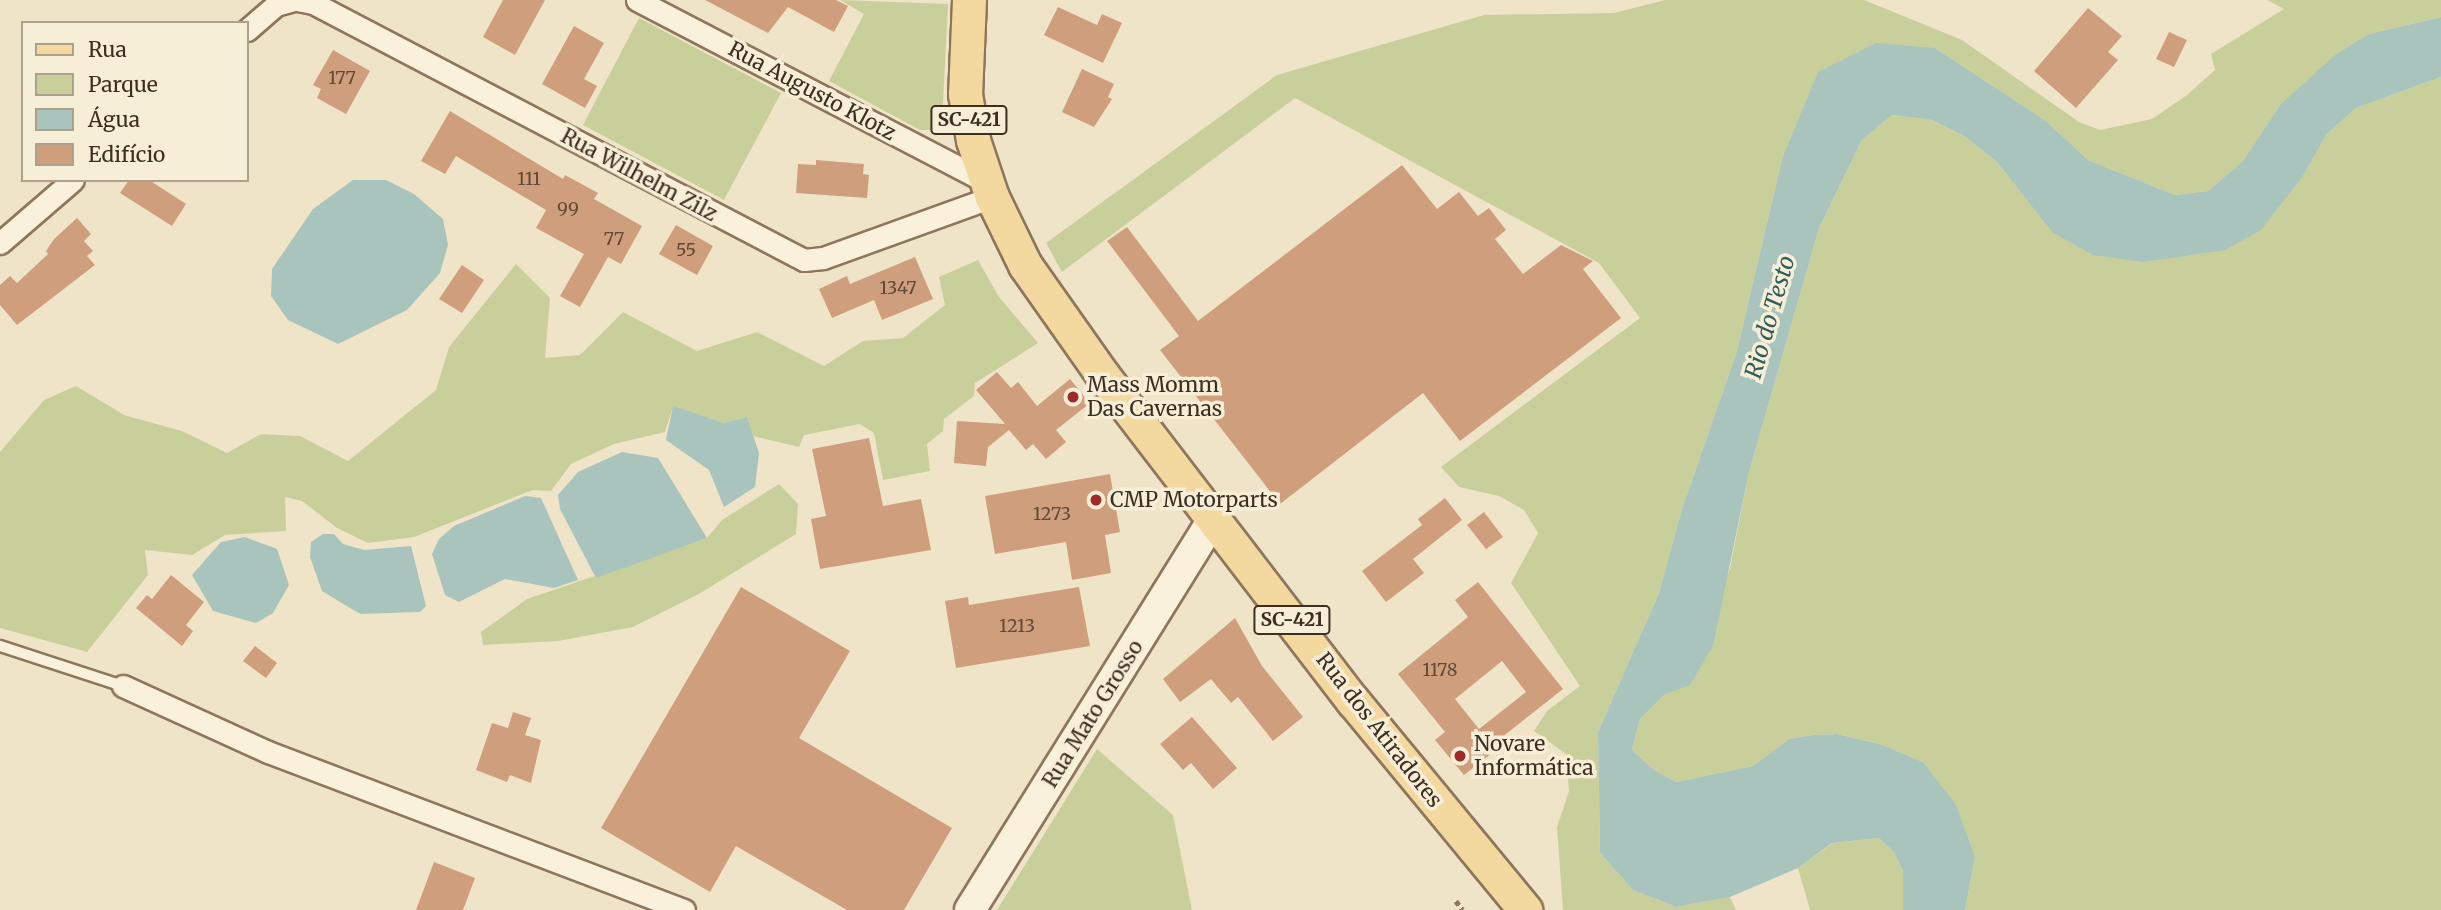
<!DOCTYPE html>
<meta charset="utf-8">
<style>
body{margin:0}
#map{position:relative;width:2441px;height:910px;overflow:hidden;background:#f0e4c8;font-family:Merriweather,serif}
div>[style]{position:absolute}
[style*='--x']{left:calc(var(--x)*1px);top:calc(var(--y)*1px);width:calc(var(--w)*1px);rotate:calc(var(--a)*1deg)}
.green>*{inset:0;background:#c9cf9b}
.water>*{inset:0;background:#a9c4bc}
.building>*{inset:0;background:#cf9f7d}
.path>*{height:4.5px;margin-top:-2.25px;transform-origin:0;background:repeating-linear-gradient(90deg,#8d765c 0 5px,transparent 0 8.5px)}
.roads{filter:drop-shadow(2px 0 #8d765c) drop-shadow(-2px 0 #8d765c) drop-shadow(0 2px #8d765c) drop-shadow(0 -2px #8d765c)}
.lane>*{height:10px;margin:-5px;padding:0 5px;transform-origin:5px;border-radius:5px;background:#faf1dc}
.street>*{height:21px;margin:-10.5px;padding:0 10.5px;transform-origin:10.5px;border-radius:10.5px;background:#faf1dc}
.secondary>*{height:30px;margin:-15px;padding:0 15px;transform-origin:15px;border-radius:15px;background:#faf1dc}
.primary>*{height:33px;margin:-16.5px;padding:0 16.5px;transform-origin:16.5px;border-radius:16.5px;background:#f3d9a0}
.dots>*{width:19px;height:19px;translate:-50% -50%;box-sizing:border-box;border:4px solid #f7eed8;border-radius:50%}
span{translate:-50% -50%;white-space:nowrap;text-align:center;line-height:1.15;-webkit-text-stroke:7px #f7eed8;paint-order:stroke}
.number-label{font-size:18px;color:#624a37}
.number-label span{-webkit-text-stroke-width:0}
.shield-label span{padding:2px 5px;background:#f7eed8;border:2px solid;border-radius:5px;-webkit-text-stroke-width:0}
.shield-label{font-size:19px;color:#3d2e20;font-weight:700}
.street-label{font-size:21px;color:#3d2e20}
.poi-label{font-size:21px;color:#3d2e20}
.left{translate:0 -50%;text-align:left}
.water-label{font-size:23px;color:#2f5d5a;font-style:italic}
.legend{position:absolute;left:21px;top:21px;width:228px;height:161px;box-sizing:border-box;background:#f7eed8;border:2px solid #ada18e;margin:0;padding:9px 12px;list-style:none;font-size:21px;color:#3d2e20}
.legend li{display:flex;align-items:center;gap:14px;height:35px}
.legend b{width:35px;border:2px solid #ada18e}
</style>
<div id="map">
<div class="green">
<i style="clip-path:polygon(840px 0,948px 4px,942px 122px,931px 130px,920px 130px,829px 81px,864px 14px)"></i>
<i style="clip-path:polygon(1665px 0,1864px 0,1962px 40px,2079px 122px,2100px 130px,2152px 119px,2187px 95px,2215px 70px,2211px 54px,2284px 9px,2267px 0,2441px 0,2441px 17px,2369px 34px,2280px 105px,2242px 162px,2208px 191px,2175px 195px,2088px 160px,2046px 121px,1935px 48px,1782px 159px,1737px 351px,1682px 509px,1659px 593px,1598px 732px,1600px 853px,1633px 890px,1676px 907px,1730px 897px,1736px 910px,1563px 910px,1557px 827px,1569px 791px,1566px 754px,1534px 731px,1547px 711px,1580px 686px,1511px 583px,1538px 533px,1524px 510px,1499px 496px,1459px 487px,1441px 467px,1640px 318px,1599px 263px,1295px 98px,1062px 272px,1046px 243px,1277px 75px,1484px 15px,1614px 13px)"></i>
<i style="clip-path:polygon(639px 18px,781px 93px,724px 200px,583px 125px)"></i>
<i style="clip-path:polygon(2441px 77px,2441px 910px,1965px 910px,1975px 857px,1923px 762px,1880px 744px,1837px 734px,1813px 735px,1789px 739px,1753px 766px,1676px 782px,1654px 770px,1632px 750px,1640px 719px,1664px 695px,1690px 684px,1730px 568px,1749px 472px,1819px 228px,1862px 140px,1892px 115px,1932px 120px,1964px 136px,1996px 161px,2052px 232px,2303px 176px,2327px 134px,2356px 108px)"></i>
<i style="clip-path:polygon(978px 260px,999px 297px,1038px 343px,975px 383px,974px 396px,944px 419px,943px 431px,927px 444px,930px 471px,883px 480px,874px 433px,860px 424px,804px 435px,799px 447px,753px 436px,747px 417px,724px 423px,673px 407px,665px 432px,614px 444px,571px 464px,551px 491px,533px 490px,414px 537px,368px 543px,337px 528px,302px 501px,285px 497px,286px 531px,225px 535px,192px 555px,145px 550px,148px 575px,87px 652px,0 628px,0 452px,44px 400px,76px 386px,124px 415px,182px 431px,227px 453px,261px 434px,300px 436px,348px 461px,436px 390px,449px 347px,516px 264px,550px 298px,545px 358px,580px 355px,623px 312px,697px 351px,757px 332px,824px 366px,863px 341px,903px 338px,945px 305px,939px 277px)"></i>
<i style="clip-path:polygon(779px 484px,798px 504px,796px 534px,699px 594px,633px 627px,558px 641px,483px 645px,481px 632px,527px 599px,707px 538px,722px 520px)"></i>
<i style="clip-path:polygon(1097px 749px,1173px 815px,1192px 910px,997px 910px)"></i>
<i style="clip-path:polygon(1879px 838px,1894px 852px,1903px 871px,1903px 910px,1810px 910px,1798px 868px,1833px 843px)"></i>
</div>
<div class="water">
<i style="clip-path:polygon(2441px 17px,2441px 77px,2356px 108px,2327px 134px,2303px 176px,2261px 230px,2225px 250px,2143px 262px,2093px 255px,2052px 232px,1996px 161px,1964px 136px,1932px 120px,1892px 115px,1862px 140px,1819px 228px,1749px 472px,1713px 646px,1690px 685px,1664px 695px,1640px 719px,1632px 750px,1654px 770px,1676px 782px,1753px 766px,1789px 739px,1813px 735px,1837px 734px,1880px 744px,1923px 762px,1956px 805px,1975px 857px,1965px 910px,1903px 910px,1903px 871px,1894px 852px,1879px 838px,1832px 843px,1798px 868px,1730px 897px,1676px 907px,1633px 890px,1600px 853px,1598px 732px,1659px 593px,1682px 509px,1737px 351px,1782px 159px,1818px 72px,1876px 43px,1935px 48px,2046px 121px,2088px 160px,2175px 195px,2208px 191px,2242px 162px,2280px 105px,2335px 55px,2369px 34px)"></i>
<i style="clip-path:polygon(353px 180px,386px 180px,414px 194px,443px 219px,448px 245px,440px 273px,407px 310px,338px 344px,288px 320px,271px 296px,272px 269px,313px 209px)"></i>
<i style="clip-path:polygon(673px 406px,724px 423px,747px 417px,759px 453px,755px 487px,724px 507px,709px 470px,666px 440px)"></i>
<i style="clip-path:polygon(622px 452px,658px 458px,707px 538px,596px 578px,560px 509px,558px 495px,578px 472px)"></i>
<i style="clip-path:polygon(525px 496px,541px 498px,578px 580px,554px 588px,505px 579px,459px 602px,445px 595px,432px 554px,439px 539px,454px 526px)"></i>
<i style="clip-path:polygon(323px 534px,334px 534px,343px 544px,364px 550px,411px 546px,426px 606px,420px 612px,360px 614px,322px 591px,310px 557px,311px 542px)"></i>
<i style="clip-path:polygon(245px 537px,277px 549px,289px 585px,273px 613px,256px 623px,213px 611px,192px 575px,221px 542px)"></i>
</div>
<div class="building">
<i style="clip-path:polygon(503px 0,545px 0,515px 55px,483px 37px)"></i>
<i style="clip-path:polygon(705px 0,836px 0,848px 6px,834px 32px,788px 7px,768px 33px)"></i>
<i style="clip-path:polygon(1058px 7px,1097px 25px,1102px 14px,1122px 23px,1103px 63px,1044px 35px)"></i>
<i style="clip-path:polygon(2088px 8px,2122px 36px,2108px 52px,2118px 60px,2076px 108px,2034px 71px)"></i>
<i style="clip-path:polygon(574px 26px,604px 43px,584px 79px,597px 86px,585px 108px,542px 84px)"></i>
<i style="clip-path:polygon(2169px 32px,2187px 40px,2174px 67px,2156px 59px)"></i>
<i style="clip-path:polygon(333px 50px,370px 71px,346px 114px,317px 98px,321px 89px,313px 85px)"></i>
<i style="clip-path:polygon(1082px 69px,1114px 84px,1108px 97px,1112px 99px,1094px 127px,1062px 112px)"></i>
<i style="clip-path:polygon(450px 111px,563px 179px,565px 175px,598px 193px,594px 199px,642px 226px,621px 264px,608px 257px,580px 307px,560px 296px,584px 254px,536px 228px,546px 210px,456px 156px,445px 174px,421px 161px)"></i>
<i style="clip-path:polygon(816px 160px,864px 164px,863px 174px,869px 175px,867px 198px,796px 193px,798px 164px,816px 165px)"></i>
<i style="clip-path:polygon(1402px 165px,1437px 209px,1459px 192px,1478px 216px,1489px 208px,1506px 230px,1495px 239px,1523px 274px,1561px 245px,1593px 261px,1583px 269px,1621px 318px,1460px 441px,1423px 393px,1280px 504px,1160px 350px,1179px 336px,1107px 241px,1127px 227px,1198px 321px)"></i>
<i style="clip-path:polygon(129px 180px,149px 180px,186px 204px,172px 226px,120px 193px)"></i>
<i style="clip-path:polygon(77px 218px,91px 234px,84px 241px,93px 251px,87px 256px,95px 265px,17px 325px,0 305px,0 285px,10px 276px,17px 283px,48px 254px,46px 251px,54px 239px)"></i>
<i style="clip-path:polygon(676px 225px,713px 246px,697px 275px,659px 254px)"></i>
<i style="clip-path:polygon(915px 257px,933px 299px,882px 320px,874px 300px,832px 318px,819px 289px,847px 276px,850px 284px)"></i>
<i style="clip-path:polygon(462px 265px,484px 280px,462px 313px,439px 299px)"></i>
<i style="clip-path:polygon(997px 372px,1011px 388px,1018px 382px,1037px 406px,1070px 379px,1090px 403px,1056px 430px,1066px 442px,1046px 459px,1033px 444px,1026px 450px,1009px 430px,988px 447px,986px 466px,954px 463px,957px 421px,1005px 424px,976px 390px)"></i>
<i style="clip-path:polygon(869px 438px,883px 506px,921px 499px,931px 550px,820px 569px,811px 519px,826px 516px,812px 449px)"></i>
<i style="clip-path:polygon(1110px 474px,1120px 532px,1105px 535px,1111px 573px,1072px 580px,1066px 542px,995px 554px,985px 496px)"></i>
<i style="clip-path:polygon(1445px 498px,1462px 520px,1413px 559px,1424px 573px,1386px 602px,1362px 571px,1422px 525px,1418px 519px)"></i>
<i style="clip-path:polygon(1484px 512px,1503px 537px,1486px 549px,1467px 525px)"></i>
<i style="clip-path:polygon(171px 575px,204px 602px,186px 625px,193px 631px,182px 646px,136px 608px,147px 595px,152px 599px)"></i>
<i style="clip-path:polygon(evenodd,1478px 582px,1563px 689px,1492px 745px,1496px 750px,1464px 775px,1435px 740px,1445px 732px,1398px 674px,1468px 617px,1455px 600px,1478px 582px,1502px 661px,1526px 692px,1479px 729px,1455px 699px,1502px 661px)"></i>
<i style="clip-path:polygon(741px 587px,850px 651px,799px 738px,952px 828px,904px 910px,847px 910px,736px 846px,710px 892px,601px 828px)"></i>
<i style="clip-path:polygon(1079px 587px,1090px 646px,956px 668px,945px 601px,968px 597px,969px 605px)"></i>
<i style="clip-path:polygon(1235px 618px,1262px 666px,1303px 717px,1273px 741px,1238px 697px,1231px 703px,1211px 679px,1180px 702px,1163px 679px)"></i>
<i style="clip-path:polygon(255px 646px,277px 663px,266px 678px,243px 661px)"></i>
<i style="clip-path:polygon(513px 712px,531px 718px,525px 735px,541px 740px,531px 783px,510px 775px,507px 782px,476px 770px,492px 723px,508px 728px)"></i>
<i style="clip-path:polygon(1192px 717px,1237px 768px,1213px 789px,1191px 763px,1183px 770px,1160px 744px)"></i>
<i style="clip-path:polygon(434px 862px,475px 878px,463px 910px,416px 910px)"></i>
</div>
<div class="path">
<i style="--x:1456;--y:901;--w:11;--a:52"></i>
</div>
<div class="roads">
<div class="lane">
<i style="--x:0;--y:646;--w:129;--a:18"></i>
</div>
<div class="street">
<i style="--x:297;--y:0;--w:16;--a:11"></i>
<i style="--x:313;--y:3;--w:554;--a:27.63"></i>
<i style="--x:804;--y:260;--w:19;--a:-6"></i>
<i style="--x:823;--y:258;--w:180;--a:-19.8"></i>
<i style="--x:637;--y:0;--w:394;--a:27.5"></i>
<i style="--x:247;--y:30;--w:38;--a:-41"></i>
<i style="--x:276;--y:5;--w:18;--a:-16"></i>
<i style="--x:0;--y:243;--w:96;--a:-40.8"></i>
<i style="--x:123;--y:686;--w:159;--a:24.5"></i>
<i style="--x:268;--y:752;--w:445;--a:20.8"></i>
</div>
<div class="secondary">
<i style="--x:970;--y:910;--w:462;--a:-58.1"></i>
</div>
<div class="primary">
<i style="--x:969;--y:0;--w:94;--a:92.4"></i>
<i style="--x:965;--y:94;--w:47;--a:80.1"></i>
<i style="--x:973;--y:140;--w:60;--a:71.6"></i>
<i style="--x:992;--y:197;--w:76;--a:64.1"></i>
<i style="--x:1025;--y:265;--w:137;--a:54.8"></i>
<i style="--x:1104;--y:377;--w:409;--a:52.5"></i>
<i style="--x:1353;--y:701;--w:271;--a:50.5"></i>
</div>
</div>
<div class="dots">
<i style="left:1073px;top:397px;background:#9e2a2b"></i>
<i style="left:1096px;top:500px;background:#9e2a2b"></i>
<i style="left:1460px;top:756px;background:#9e2a2b"></i>
</div>
<div class="number-label">
<span style="left:342px;top:78px">177</span>
<span style="left:529px;top:179px">111</span>
<span style="left:568px;top:209px">99</span>
<span style="left:614px;top:239px">77</span>
<span style="left:686px;top:250px">55</span>
<span style="left:898px;top:288px">1347</span>
<span style="left:1052px;top:514px">1273</span>
<span style="left:1017px;top:626px">1213</span>
<span style="left:1440px;top:670px">1178</span>
</div>
<div class="shield-label">
<span style="left:969px;top:120px">SC-421</span>
<span style="left:1292px;top:620px">SC-421</span>
</div>
<div class="street-label">
<span style="left:812px;top:91px;rotate:28deg">Rua Augusto Klotz</span>
<span style="left:639px;top:175px;rotate:28deg">Rua Wilhelm Zilz</span>
<span style="left:1093px;top:714px;rotate:-58deg">Rua Mato Grosso</span>
<span style="left:1379px;top:730px;rotate:52deg">Rua dos Atiradores</span>
</div>
<div class="poi-label">
<span class="left" style="left:1087px;top:397px">Mass Momm<br>Das Cavernas</span>
<span class="left" style="left:1110px;top:500px">CMP Motorparts</span>
<span class="left" style="left:1474px;top:756px">Novare<br>Informática</span>
</div>
<div class="water-label">
<span style="left:1770px;top:317px;rotate:-74deg">Rio do Testo</span>
</div>
<ul class="legend">
<li><b style="height:9px;background:#f3d9a0"></b>Rua</li>
<li><b style="height:19px;background:#c9cf9b"></b>Parque</li>
<li><b style="height:19px;background:#a9c4bc"></b>Água</li>
<li><b style="height:19px;background:#cf9f7d"></b>Edifício</li>
</ul>
</div>
